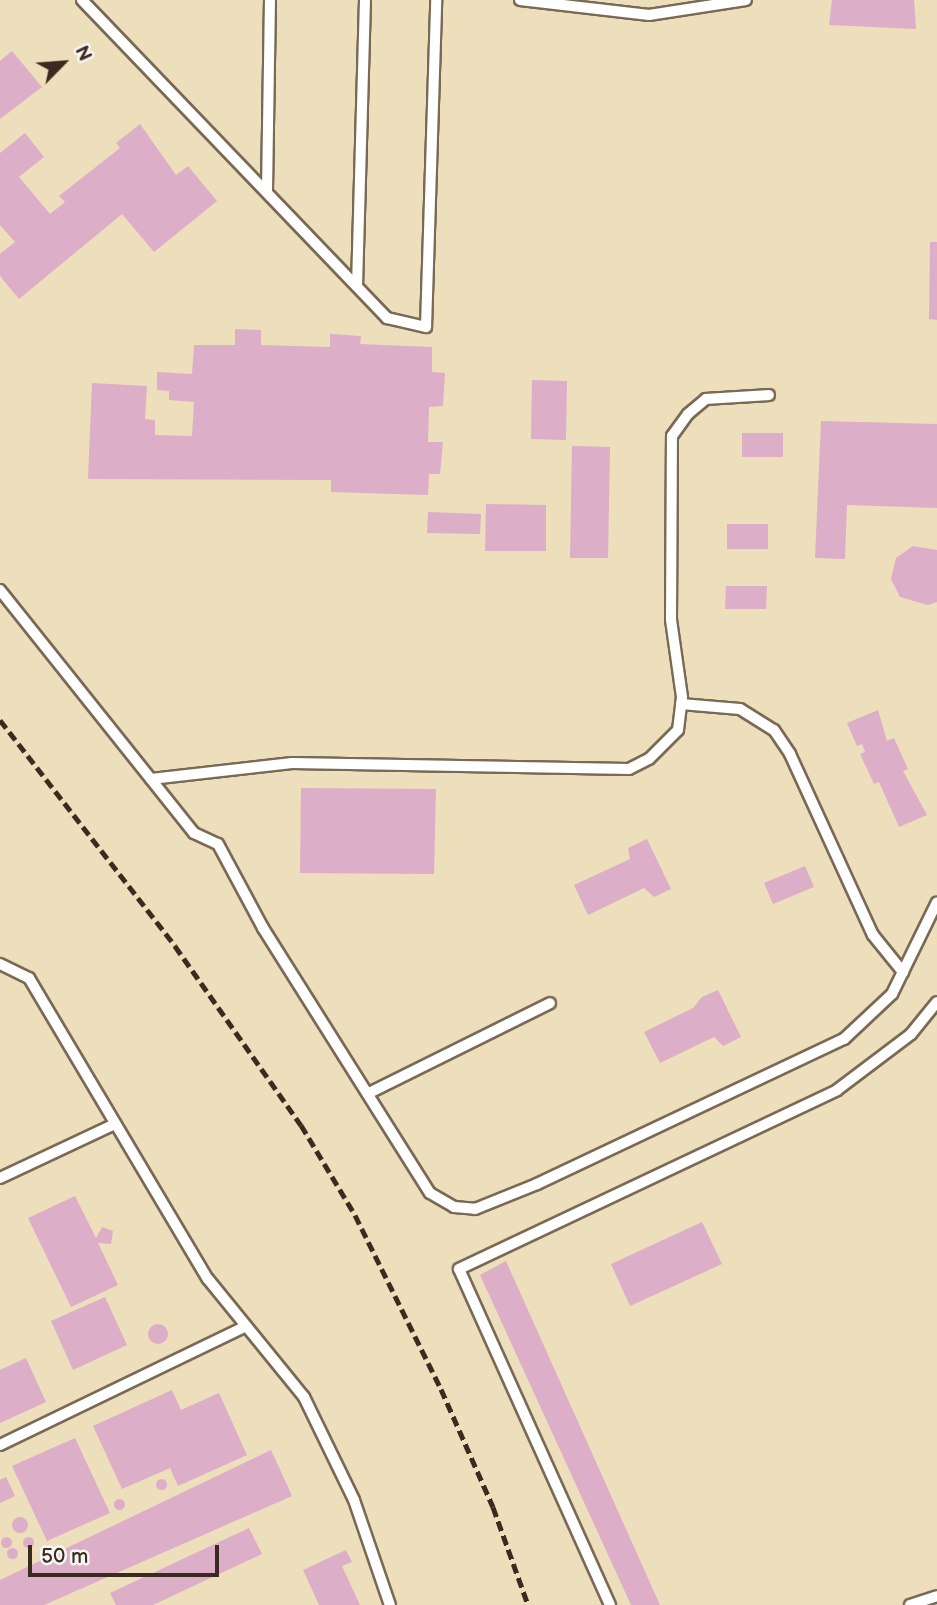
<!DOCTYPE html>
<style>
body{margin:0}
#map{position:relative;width:937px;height:1605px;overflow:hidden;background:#eddebc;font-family:"Balsamiq Sans",sans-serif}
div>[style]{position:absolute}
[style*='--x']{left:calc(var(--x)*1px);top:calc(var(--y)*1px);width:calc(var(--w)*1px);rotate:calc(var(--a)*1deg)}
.building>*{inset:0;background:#ddaec8}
.round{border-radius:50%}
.roads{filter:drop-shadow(2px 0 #796955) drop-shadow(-2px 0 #796955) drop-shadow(0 2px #796955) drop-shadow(0 -2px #796955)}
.lane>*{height:10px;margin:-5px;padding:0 5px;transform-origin:5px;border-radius:5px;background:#fff}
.rail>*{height:5px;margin-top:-2.5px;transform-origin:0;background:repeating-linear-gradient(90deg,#3b2a1e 0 10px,transparent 0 15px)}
span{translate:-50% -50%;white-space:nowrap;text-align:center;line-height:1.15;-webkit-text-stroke:6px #f6f6f2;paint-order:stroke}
.north{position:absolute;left:28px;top:28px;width:70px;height:70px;-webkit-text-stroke:5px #f6f6f2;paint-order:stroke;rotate:65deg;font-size:19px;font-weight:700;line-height:28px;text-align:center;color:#3b2a1e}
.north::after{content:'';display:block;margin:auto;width:24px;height:32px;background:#3b2a1e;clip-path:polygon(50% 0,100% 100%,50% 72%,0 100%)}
.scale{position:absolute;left:28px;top:1545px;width:191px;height:32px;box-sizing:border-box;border:4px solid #3b2a1e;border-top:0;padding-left:9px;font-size:21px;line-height:24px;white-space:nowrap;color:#3b2a1e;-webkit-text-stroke:5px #f6f6f2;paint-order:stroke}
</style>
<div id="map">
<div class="building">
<i style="clip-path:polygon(832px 0,914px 0,916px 29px,829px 25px)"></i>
<i style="clip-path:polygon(12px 51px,42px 87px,0 119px,0 61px)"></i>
<i style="clip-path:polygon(140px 124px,176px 175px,188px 166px,217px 201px,154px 252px,122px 214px,19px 299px,0 276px,0 254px,15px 242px,0 225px,0 153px,25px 133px,44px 157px,19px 177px,50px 214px,65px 202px,59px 196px,120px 148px,116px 143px)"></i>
<i style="clip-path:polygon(930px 242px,937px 242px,937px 320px,929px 319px)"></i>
<i style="clip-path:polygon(235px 329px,261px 330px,261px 345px,330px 347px,330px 334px,361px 336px,360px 344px,432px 347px,432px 372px,445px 373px,443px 406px,429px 407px,428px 442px,443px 442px,440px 474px,429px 474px,428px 495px,331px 492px,331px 480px,88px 479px,92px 383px,147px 386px,145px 419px,155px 420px,155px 435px,192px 436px,194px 402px,169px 400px,169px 391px,157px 390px,157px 372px,192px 374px,194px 345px,235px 345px)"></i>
<i style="clip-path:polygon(532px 380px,567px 381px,566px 440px,531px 439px)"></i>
<i style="clip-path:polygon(821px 421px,937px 424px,937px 508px,847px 505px,845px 559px,815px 558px)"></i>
<i style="clip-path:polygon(742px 433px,783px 433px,783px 457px,742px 457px)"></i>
<i style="clip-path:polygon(572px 446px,610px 447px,608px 558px,570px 558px)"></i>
<i style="clip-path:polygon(486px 504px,546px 505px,546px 551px,485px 551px)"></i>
<i style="clip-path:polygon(428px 512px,481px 514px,480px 534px,427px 533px)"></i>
<i style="clip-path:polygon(727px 524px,768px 524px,768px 549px,727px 549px)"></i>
<i style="clip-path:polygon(913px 546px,937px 550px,937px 602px,928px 605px,900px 597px,891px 579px,896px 558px)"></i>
<i style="clip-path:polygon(726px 586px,767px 586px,766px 609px,725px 609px)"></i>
<i style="clip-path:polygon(878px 710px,887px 741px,894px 738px,908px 769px,903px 771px,927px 815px,899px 827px,879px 782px,874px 784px,860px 754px,865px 752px,862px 744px,857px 746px,847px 723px)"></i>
<i style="clip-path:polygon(301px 788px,436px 789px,434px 874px,300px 873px)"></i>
<i style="clip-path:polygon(647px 839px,671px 889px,654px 897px,644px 888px,588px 915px,574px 885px,630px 859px,628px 848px)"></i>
<i style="clip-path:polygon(805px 866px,814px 887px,773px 904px,764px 883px)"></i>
<i style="clip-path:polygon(718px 990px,741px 1037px,723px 1046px,714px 1037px,660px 1063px,644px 1032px,693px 1008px,702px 997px)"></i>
<i style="clip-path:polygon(75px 1196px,96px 1238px,102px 1227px,113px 1231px,111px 1244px,98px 1243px,118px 1285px,71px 1307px,28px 1218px)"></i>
<i style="clip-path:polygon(702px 1222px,722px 1264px,630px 1306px,611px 1264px)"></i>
<i style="clip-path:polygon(506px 1261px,660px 1605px,631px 1605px,480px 1275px)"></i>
<i style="clip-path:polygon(105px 1297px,127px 1345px,73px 1370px,51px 1321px)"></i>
<i class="round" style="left:148px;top:1324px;width:20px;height:20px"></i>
<i style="clip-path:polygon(26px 1358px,46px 1402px,0 1423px,0 1370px)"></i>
<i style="clip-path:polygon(172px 1390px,181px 1410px,219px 1393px,247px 1455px,178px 1486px,170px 1468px,122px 1489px,93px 1426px)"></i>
<i style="clip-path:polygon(75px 1438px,110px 1513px,47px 1541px,12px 1466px)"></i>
<i style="clip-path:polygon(271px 1450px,292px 1496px,44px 1605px,0 1605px,0 1580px)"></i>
<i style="clip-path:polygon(6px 1477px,15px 1496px,0 1503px,0 1480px)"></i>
<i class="round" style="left:155.5px;top:1478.5px;width:11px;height:11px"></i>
<i class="round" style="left:113.5px;top:1498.5px;width:11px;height:11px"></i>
<i class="round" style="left:12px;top:1517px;width:16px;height:16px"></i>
<i style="clip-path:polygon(249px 1528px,262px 1554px,153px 1605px,116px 1605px,110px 1593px)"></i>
<i class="round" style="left:22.5px;top:1536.5px;width:11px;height:11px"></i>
<i class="round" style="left:0.5px;top:1536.5px;width:11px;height:11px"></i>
<i class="round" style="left:6.5px;top:1547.5px;width:11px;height:11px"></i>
<i style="clip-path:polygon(346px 1550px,352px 1562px,342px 1566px,360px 1605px,319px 1605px,303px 1570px)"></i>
</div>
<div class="roads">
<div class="lane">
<i style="--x:82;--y:0;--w:441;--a:46.2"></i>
<i style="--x:387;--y:318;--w:40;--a:13"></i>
<i style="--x:426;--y:327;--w:327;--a:-88.2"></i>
<i style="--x:520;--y:0;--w:130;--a:6.6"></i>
<i style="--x:649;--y:15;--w:98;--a:-8.8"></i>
<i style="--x:267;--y:190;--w:190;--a:-89.1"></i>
<i style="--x:357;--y:286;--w:286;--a:-88.4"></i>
<i style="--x:0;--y:590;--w:311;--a:51.4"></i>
<i style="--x:194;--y:833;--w:26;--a:25"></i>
<i style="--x:218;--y:844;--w:95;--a:61.8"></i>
<i style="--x:263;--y:928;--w:313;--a:57.8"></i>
<i style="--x:430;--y:1193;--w:28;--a:30"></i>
<i style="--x:454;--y:1207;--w:21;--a:5"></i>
<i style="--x:475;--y:1209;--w:67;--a:-22"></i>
<i style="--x:537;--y:1184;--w:340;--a:-25.3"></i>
<i style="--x:844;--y:1039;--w:66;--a:-43.2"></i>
<i style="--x:892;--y:994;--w:102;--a:-63.9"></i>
<i style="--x:681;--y:704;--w:59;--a:4.8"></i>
<i style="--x:740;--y:709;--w:40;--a:32"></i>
<i style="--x:774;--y:730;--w:29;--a:56"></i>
<i style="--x:790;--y:754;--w:199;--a:65.4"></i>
<i style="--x:873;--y:935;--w:48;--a:51"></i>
<i style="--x:151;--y:779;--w:142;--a:-6.5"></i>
<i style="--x:292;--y:763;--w:337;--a:1"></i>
<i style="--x:629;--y:769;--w:22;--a:-27"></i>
<i style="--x:649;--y:759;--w:41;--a:-45"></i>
<i style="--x:678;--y:730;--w:33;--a:-83"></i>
<i style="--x:682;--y:697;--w:78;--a:-98.1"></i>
<i style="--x:671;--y:620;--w:184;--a:-89.7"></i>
<i style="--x:672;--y:436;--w:27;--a:-54"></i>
<i style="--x:688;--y:414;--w:23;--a:-40"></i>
<i style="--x:706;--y:399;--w:63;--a:-3.6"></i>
<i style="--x:0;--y:964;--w:32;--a:26"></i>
<i style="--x:29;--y:978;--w:350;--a:59.3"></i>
<i style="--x:208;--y:1279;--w:152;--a:50.9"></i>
<i style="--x:304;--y:1397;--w:114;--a:64.1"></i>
<i style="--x:354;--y:1500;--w:111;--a:71.1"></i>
<i style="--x:369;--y:1093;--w:202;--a:-26.4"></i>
<i style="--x:0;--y:1178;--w:127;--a:-25.2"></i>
<i style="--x:0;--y:1445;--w:273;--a:-25.8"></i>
<i style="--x:610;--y:1605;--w:368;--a:-114.2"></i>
<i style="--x:459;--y:1269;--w:418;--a:-25.3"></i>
<i style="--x:837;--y:1090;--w:93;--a:-37.1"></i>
<i style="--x:911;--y:1034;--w:41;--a:-50.9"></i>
<i style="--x:910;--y:1605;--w:28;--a:-18"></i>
</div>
</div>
<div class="rail">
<i style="--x:0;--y:720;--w:286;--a:52.2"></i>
<i style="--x:175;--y:946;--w:219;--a:54.9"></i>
<i style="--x:301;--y:1125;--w:105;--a:59"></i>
<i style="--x:355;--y:1215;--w:194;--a:63.7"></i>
<i style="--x:441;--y:1389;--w:129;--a:66.2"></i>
<i style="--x:493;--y:1507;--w:104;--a:70.3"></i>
</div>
<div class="north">N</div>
<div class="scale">50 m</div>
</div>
